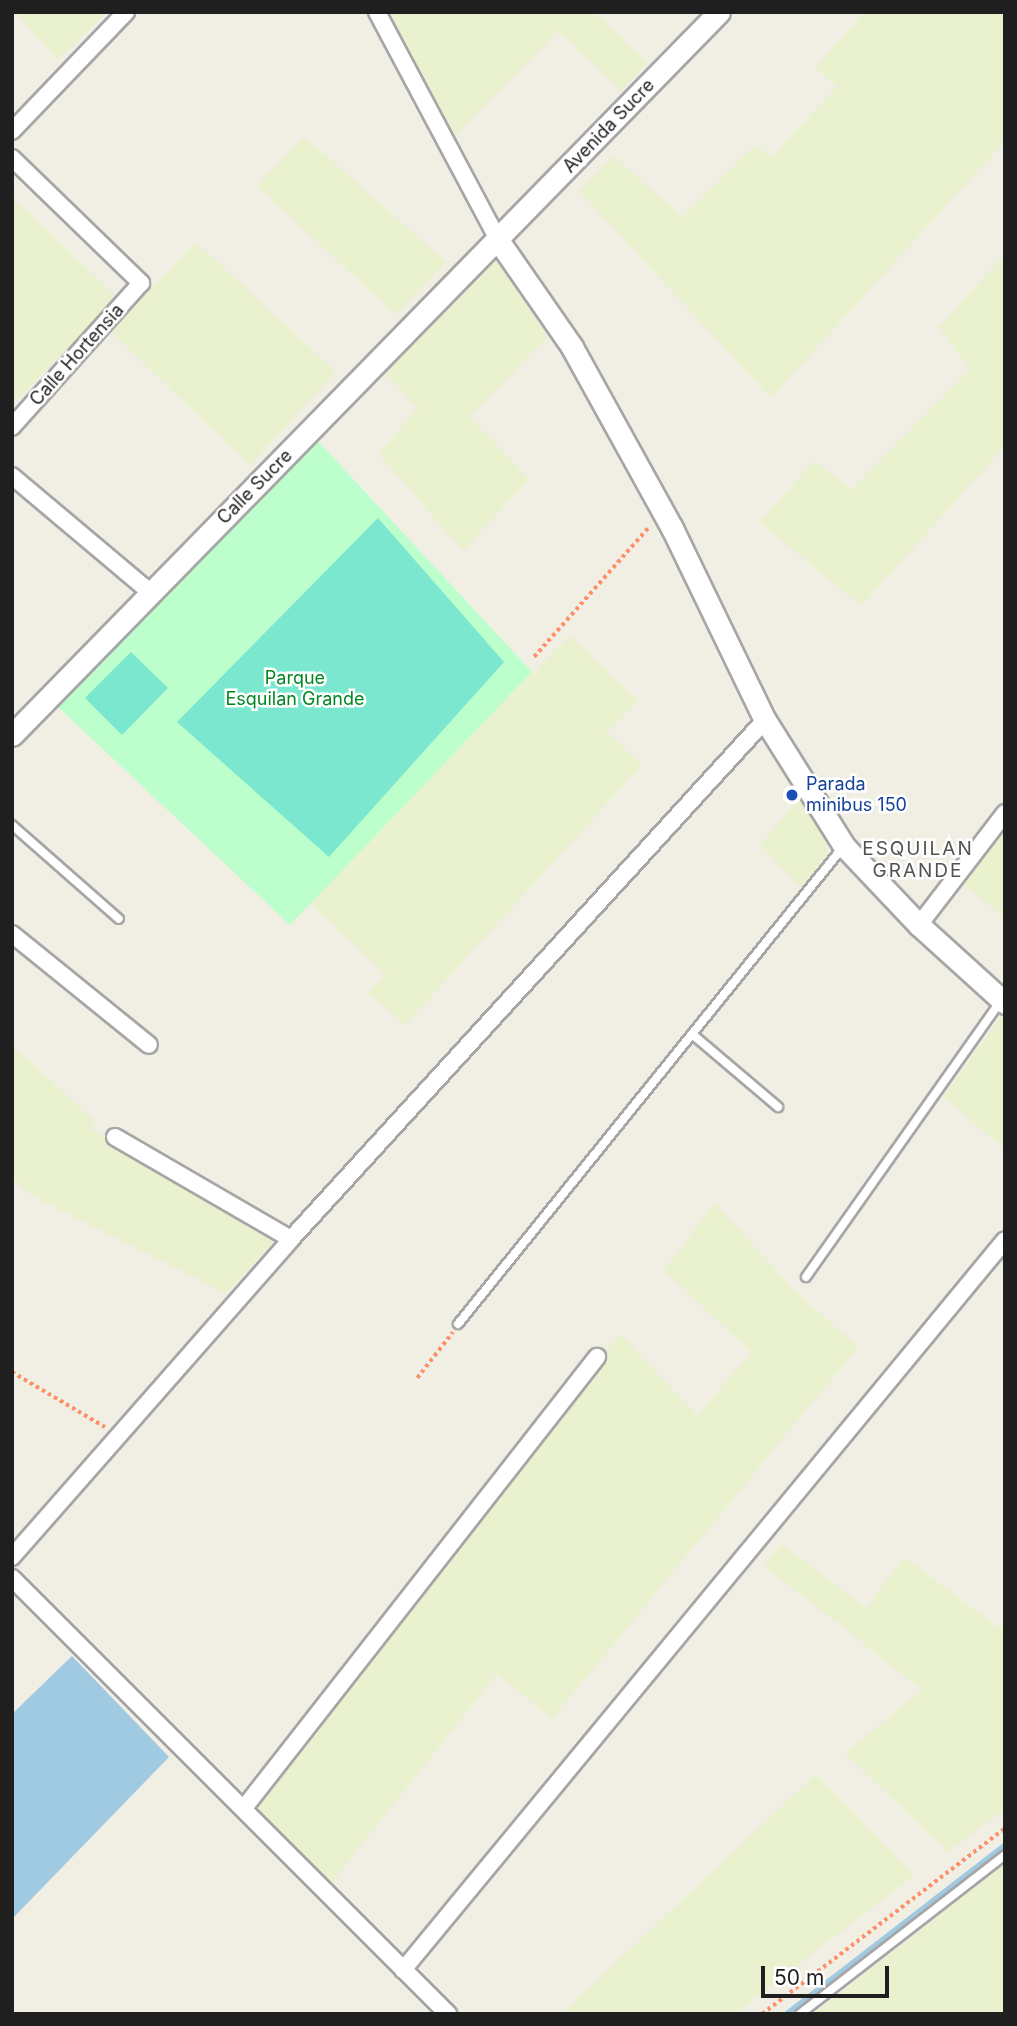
<!DOCTYPE html>
<style>
body{margin:0}
#map{position:relative;width:1017px;height:2026px;overflow:hidden;background:#f1eee4;font-family:Inter,sans-serif}
div>[style]{position:absolute}
[style*='--x']{left:calc(var(--x)*1px);top:calc(var(--y)*1px);width:calc(var(--w)*1px);rotate:calc(var(--a)*1deg)}
.farmland>*{inset:0;background:#e9f1ce}
.park>*{inset:0;background:#bdfecd}
.pitch>*{inset:0;background:#7be7cf}
.water>*{inset:0;background:#a0c9e2}
.stream>*{height:5px;margin:-2.5px;padding:0 2.5px;transform-origin:2.5px;border-radius:2.5px;background:#a0c9e2}
.path>*{height:3.5px;margin-top:-1.75px;transform-origin:0;background:repeating-linear-gradient(90deg,#ff8f67 0 3.5px,transparent 0 7px)}
.roads{filter:drop-shadow(2px 0 #a6a6a6) drop-shadow(-2px 0 #a6a6a6) drop-shadow(0 2px #a6a6a6) drop-shadow(0 -2px #a6a6a6)}
.service>*{height:8px;margin:-4px;padding:0 4px;transform-origin:4px;border-radius:4px;background:#fff}
.minor>*{height:16px;margin:-8px;padding:0 8px;transform-origin:8px;border-radius:8px;background:#fff}
.tertiary>*{height:21px;margin:-10.5px;padding:0 10.5px;transform-origin:10.5px;border-radius:10.5px;background:#fff}
.dots>*{width:19px;height:19px;translate:-50% -50%;box-sizing:border-box;border:4px solid #fff;border-radius:50%}
span{translate:-50% -50%;white-space:nowrap;text-align:center;line-height:1.15;-webkit-text-stroke:5px #fff;paint-order:stroke}
.street-label{font-size:18px;color:#1f1f1f}
.park-label{font-size:18px;color:#018823}
.transit-label{font-size:18px;color:#164399}
.left{translate:0 -50%;text-align:left}
.neighbourhood-label{font-size:19px;color:#525252;letter-spacing:2px}
.frame{position:absolute;inset:0;border:14px solid #1f1f1f;pointer-events:none}
.scale{position:absolute;left:761px;top:1966px;width:128px;height:32px;box-sizing:border-box;border:4px solid #1f1f1f;border-top:0;padding-left:9px;font-size:21px;line-height:24px;white-space:nowrap;color:#1f1f1f;-webkit-text-stroke:5px #fff;paint-order:stroke}
</style>
<div id="map">
<div class="farmland">
<i style="clip-path:polygon(14px 12px,107px 12px,58px 60px)"></i>
<i style="clip-path:polygon(389px 12px,595px 12px,648px 63px,621px 91px,558px 31px,455px 136px)"></i>
<i style="clip-path:polygon(865px 12px,1005px 12px,1005px 141px,771px 398px,579px 191px,614px 156px,682px 217px,755px 145px,771px 157px,837px 87px,815px 67px)"></i>
<i style="clip-path:polygon(304px 136px,446px 262px,396px 315px,257px 186px)"></i>
<i style="clip-path:polygon(12px 196px,117px 298px,12px 405px)"></i>
<i style="clip-path:polygon(196px 242px,336px 372px,250px 465px,111px 332px)"></i>
<i style="clip-path:polygon(493px 254px,547px 337px,470px 417px,529px 479px,463px 551px,379px 454px,418px 408px,381px 369px)"></i>
<i style="clip-path:polygon(1005px 254px,1005px 446px,861px 606px,760px 522px,814px 461px,851px 490px,970px 369px,939px 327px)"></i>
<i style="clip-path:polygon(570px 635px,638px 701px,607px 732px,642px 765px,405px 1025px,368px 993px,385px 974px,308px 902px)"></i>
<i style="clip-path:polygon(799px 799px,827px 839px,827px 853px,802px 888px,760px 845px)"></i>
<i style="clip-path:polygon(1005px 828px,1005px 918px,962px 884px)"></i>
<i style="clip-path:polygon(1001px 1017px,1005px 1020px,1005px 1149px,943px 1097px)"></i>
<i style="clip-path:polygon(12px 1045px,96px 1122px,91px 1129px,276px 1240px,225px 1293px,29px 1194px,12px 1179px)"></i>
<i style="clip-path:polygon(715px 1203px,796px 1292px,858px 1347px,552px 1719px,497px 1673px,330px 1885px,255px 1806px,620px 1334px,698px 1416px,751px 1352px,664px 1270px)"></i>
<i style="clip-path:polygon(782px 1544px,866px 1608px,904px 1557px,998px 1628px,1005px 1622px,1005px 1810px,948px 1852px,845px 1753px,923px 1690px,764px 1566px)"></i>
<i style="clip-path:polygon(816px 1774px,914px 1875px,735px 2014px,561px 2014px)"></i>
<i style="clip-path:polygon(1005px 1864px,1005px 2014px,813px 2014px,935px 1919px)"></i>
</div>
<div class="park">
<i style="clip-path:polygon(317px 440px,532px 672px,290px 925px,57px 706px)"></i>
</div>
<div class="pitch">
<i style="clip-path:polygon(378px 518px,504px 662px,329px 857px,177px 722px)"></i>
<i style="clip-path:polygon(131px 652px,168px 688px,122px 735px,85px 698px)"></i>
</div>
<div class="water">
<i style="clip-path:polygon(72px 1656px,169px 1757px,12px 1919px,12px 1714px)"></i>
</div>
<div class="stream">
<i style="--x:785;--y:2014;--w:278;--a:-37.7"></i>
</div>
<div class="path">
<i style="--x:534;--y:657;--w:175;--a:-48.5"></i>
<i style="--x:12;--y:1372;--w:108;--a:30.6"></i>
<i style="--x:417;--y:1378;--w:58;--a:-52"></i>
<i style="--x:762;--y:2014;--w:306;--a:-37.4"></i>
</div>
<div class="roads">
<div class="service">
<i style="--x:12;--y:825;--w:142;--a:41.3"></i>
<i style="--x:692;--y:1034;--w:113;--a:40.3"></i>
<i style="--x:806;--y:1277;--w:338;--a:-54.8"></i>
<i style="--x:458;--y:1324;--w:613;--a:-51.09"></i>
<i style="--x:800;--y:2014;--w:259;--a:-37.8"></i>
</div>
<div class="minor">
<i style="--x:377;--y:12;--w:258;--a:62"></i>
<i style="--x:12;--y:131;--w:165;--a:-46.2"></i>
<i style="--x:12;--y:158;--w:180;--a:44.1"></i>
<i style="--x:141;--y:283;--w:193;--a:131.9"></i>
<i style="--x:12;--y:476;--w:182;--a:40.1"></i>
<i style="--x:919;--y:925;--w:141;--a:-52.5"></i>
<i style="--x:12;--y:934;--w:176;--a:39"></i>
<i style="--x:115;--y:1137;--w:203;--a:30.1"></i>
<i style="--x:12;--y:1557;--w:423;--a:-48.7"></i>
<i style="--x:291;--y:1239;--w:703;--a:-47.59"></i>
<i style="--x:12;--y:1578;--w:617;--a:45"></i>
<i style="--x:244;--y:1808;--w:573;--a:-51.95"></i>
<i style="--x:403;--y:1970;--w:946;--a:-50.49"></i>
</div>
<div class="tertiary">
<i style="--x:498;--y:240;--w:130;--a:55.3"></i>
<i style="--x:572;--y:347;--w:207;--a:61.1"></i>
<i style="--x:672;--y:528;--w:213;--a:64.2"></i>
<i style="--x:765;--y:720;--w:149;--a:57.9"></i>
<i style="--x:844;--y:846;--w:109;--a:46.5"></i>
<i style="--x:919;--y:925;--w:116;--a:42.2"></i>
<i style="--x:12;--y:735;--w:1011;--a:-45.64"></i>
</div>
</div>
<div class="dots">
<i style="left:792px;top:795px;background:#1a4fb4"></i>
</div>
<div class="street-label">
<span style="left:609px;top:126px;rotate:-46deg">Avenida Sucre</span>
<span style="left:77px;top:355px;rotate:-48deg">Calle Hortensia</span>
<span style="left:255px;top:487px;rotate:-45deg">Calle Sucre</span>
</div>
<div class="park-label">
<span style="left:295px;top:689px">Parque<br>Esquilan Grande</span>
</div>
<div class="transit-label">
<span class="left" style="left:806px;top:795px">Parada<br>minibus 150</span>
</div>
<div class="neighbourhood-label">
<span style="left:918px;top:860px">ESQUILAN<br>GRANDE</span>
</div>
<div class="frame"></div>
<div class="scale">50 m</div>
</div>
